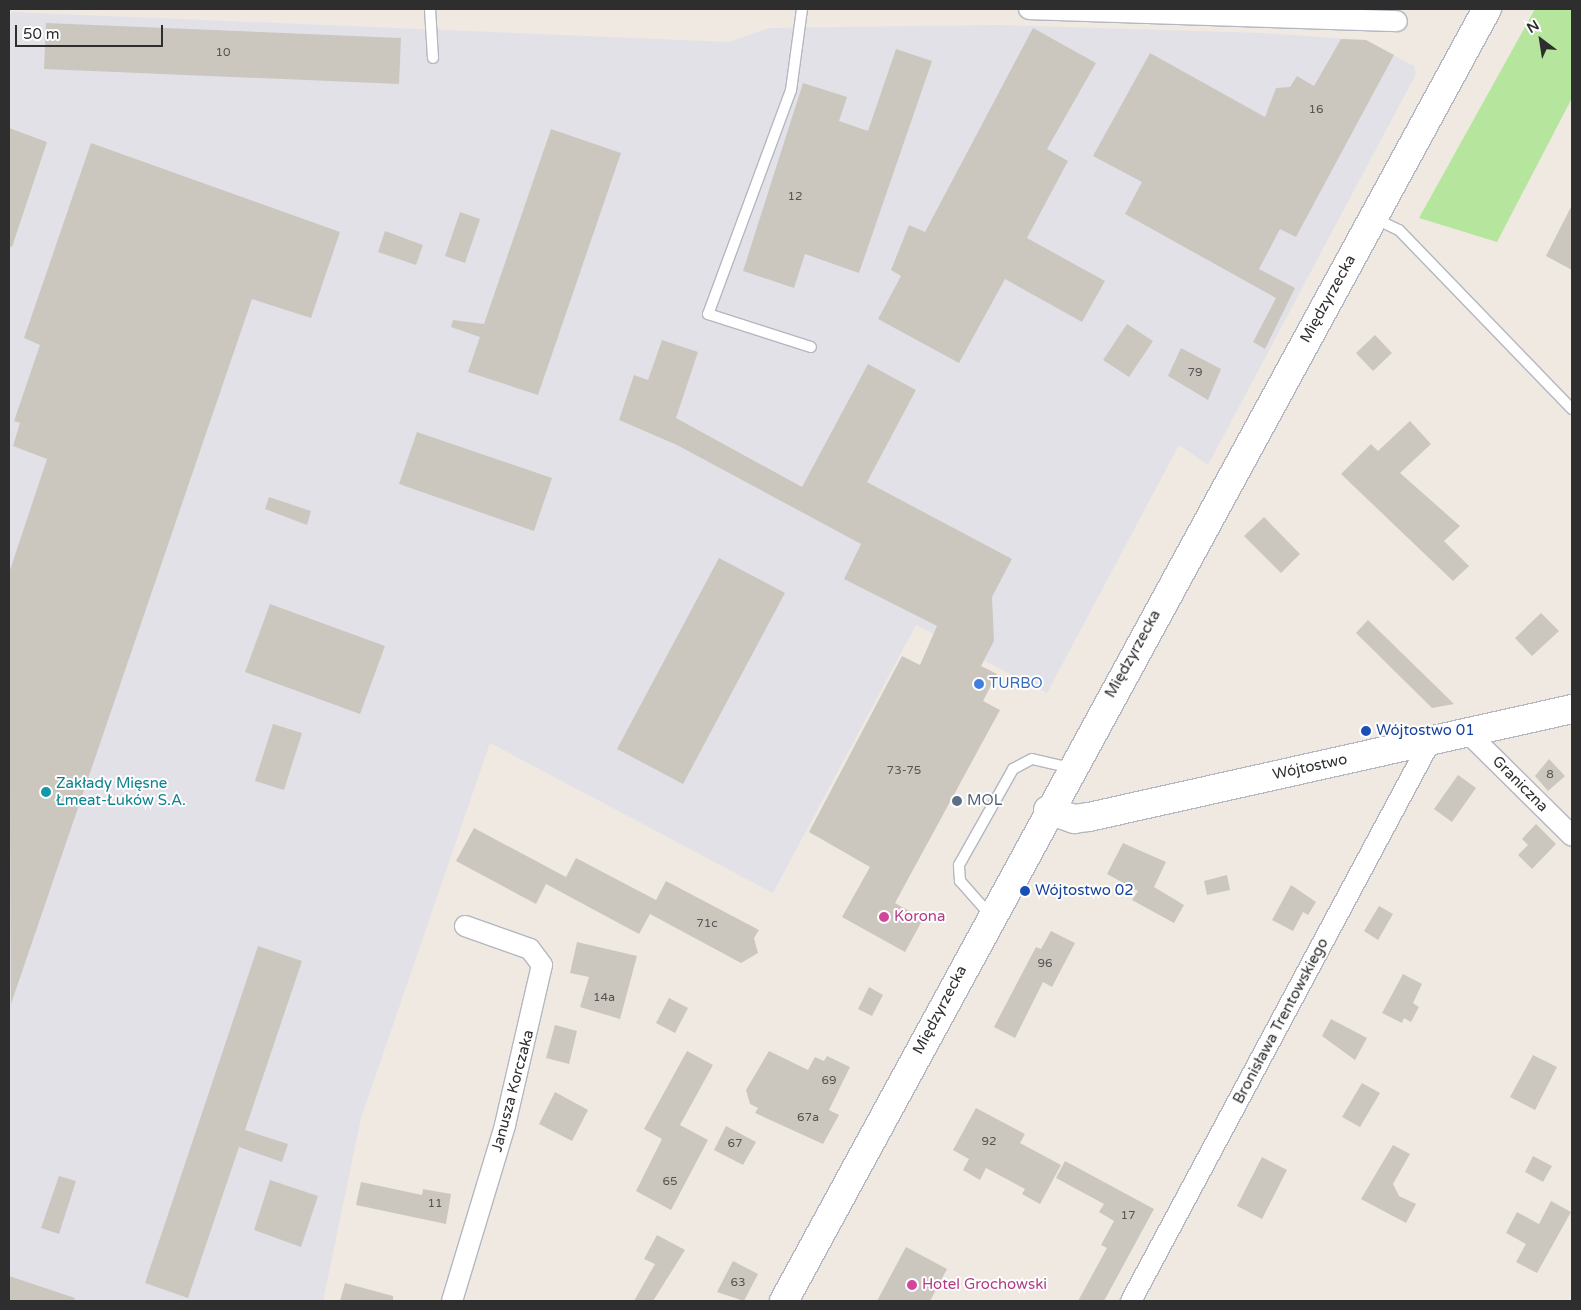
<!DOCTYPE html>
<meta charset="utf-8">
<style>
body{margin:0}
#map{position:relative;width:1581px;height:1310px;overflow:hidden;background:#efe9e1;font-family:"Varela Round",sans-serif}
div>[style]{position:absolute}
[style*='--x']{left:calc(var(--x)*1px);top:calc(var(--y)*1px);width:calc(var(--w)*1px);rotate:calc(var(--a)*1deg)}
.industrial>*{inset:0;background:#e3e1e8}
.green>*{inset:0;background:#b6e59e}
.building>*{inset:0;background:#cbc7bf}
.roads{filter:drop-shadow(1px 0 #b4b7c1) drop-shadow(-1px 0 #b4b7c1) drop-shadow(0 1px #b4b7c1) drop-shadow(0 -1px #b4b7c1)}
.lane>*{height:10px;margin:-5px;padding:0 5px;transform-origin:5px;border-radius:5px;background:#fff}
.street>*{height:20px;margin:-10px;padding:0 10px;transform-origin:10px;border-radius:10px;background:#fff}
.secondary>*{height:28px;margin:-14px;padding:0 14px;transform-origin:14px;border-radius:14px;background:#fff}
.dots>*{width:14px;height:14px;translate:-50% -50%;box-sizing:border-box;border:2px solid #fff;border-radius:50%}
span{translate:-50% -50%;white-space:nowrap;text-align:center;line-height:1.15;-webkit-text-stroke:4px #fff;paint-order:stroke}
.number-label{font-size:12px;color:#555452}
.number-label span{-webkit-text-stroke-width:0}
.street-label{font-size:15px;color:#2e2e2e}
.shop-label{font-size:15px;color:#366cbe}
.left{translate:0 -50%;text-align:left}
.transit-label{font-size:15px;color:#164399}
.culture-label{font-size:15px;color:#0d838f}
.service-label{font-size:15px;color:#4e5e75}
.hotel-label{font-size:15px;color:#b23c85}
.frame{position:absolute;inset:0;border:10px solid #2e2e2e;pointer-events:none}
.north{position:absolute;left:1516px;top:15px;width:50px;height:50px;-webkit-text-stroke:4px #fff;paint-order:stroke;rotate:329deg;font-size:14px;font-weight:700;line-height:20px;text-align:center;color:#2e2e2e}
.north::after{content:'';display:block;margin:auto;width:18px;height:22px;background:#2e2e2e;clip-path:polygon(50% 0,100% 100%,50% 72%,0 100%)}
.scale{position:absolute;left:15px;top:25px;width:148px;height:22px;box-sizing:border-box;border:2px solid #2e2e2e;border-top:0;padding-left:6px;font-size:15px;line-height:18px;white-space:nowrap;color:#2e2e2e;-webkit-text-stroke:4px #fff;paint-order:stroke}
</style>
<div id="map">
<div class="industrial">
<i style="clip-path:polygon(13px 12px,729px 42px,769px 28px,998px 25px,1262px 33px,1365px 40px,1414px 66px,1416px 74px,1208px 465px,1179px 445px,1047px 693px,916px 625px,773px 893px,490px 743px,361px 1118px,323px 1301px,9px 1301px,9px 16px)"></i>
</div>
<div class="green">
<i style="clip-path:polygon(1535px 9px,1572px 9px,1572px 98px,1497px 242px,1419px 218px)"></i>
</div>
<div class="building">
<i style="clip-path:polygon(46px 23px,401px 38px,399px 84px,44px 69px)"></i>
<i style="clip-path:polygon(1033px 28px,1096px 63px,1047px 149px,1068px 161px,1027px 238px,1105px 281px,1082px 322px,1005px 279px,959px 363px,878px 319px,901px 276px,891px 270px,909px 225px,925px 232px)"></i>
<i style="clip-path:polygon(1341px 39px,1366px 40px,1394px 55px,1296px 237px,1280px 229px,1259px 269px,1295px 288px,1265px 349px,1253px 342px,1276px 298px,1125px 214px,1142px 182px,1093px 156px,1150px 53px,1265px 117px,1276px 88px,1290px 87px,1297px 76px,1314px 86px)"></i>
<i style="clip-path:polygon(896px 49px,932px 61px,859px 273px,805px 254px,794px 288px,743px 271px,803px 83px,847px 97px,839px 121px,868px 131px)"></i>
<i style="clip-path:polygon(9px 128px,47px 142px,12px 247px,9px 246px)"></i>
<i style="clip-path:polygon(551px 129px,621px 153px,538px 395px,468px 372px,480px 337px,451px 327px,453px 320px,484px 324px)"></i>
<i style="clip-path:polygon(91px 143px,340px 232px,311px 318px,252px 299px,11px 1004px,9px 573px,47px 459px,13px 446px,20px 423px,14px 421px,40px 345px,24px 338px)"></i>
<i style="clip-path:polygon(1572px 205px,1572px 270px,1546px 256px)"></i>
<i style="clip-path:polygon(460px 212px,480px 219px,465px 263px,445px 256px)"></i>
<i style="clip-path:polygon(385px 231px,423px 245px,416px 265px,378px 252px)"></i>
<i style="clip-path:polygon(1127px 324px,1153px 341px,1129px 377px,1103px 360px)"></i>
<i style="clip-path:polygon(1375px 335px,1392px 353px,1373px 371px,1356px 353px)"></i>
<i style="clip-path:polygon(662px 340px,698px 352px,676px 418px,802px 487px,868px 364px,916px 390px,867px 482px,1012px 559px,992px 597px,994px 641px,981px 666px,997px 674px,983px 701px,1000px 710px,895px 903px,923px 919px,905px 952px,842px 917px,870px 867px,809px 832px,902px 656px,920px 665px,937px 626px,844px 579px,861px 544px,677px 445px,619px 420px,634px 375px,648px 380px)"></i>
<i style="clip-path:polygon(1181px 348px,1221px 369px,1208px 400px,1168px 376px)"></i>
<i style="clip-path:polygon(1410px 421px,1431px 444px,1400px 473px,1460px 526px,1444px 541px,1469px 566px,1453px 581px,1341px 474px,1371px 444px,1378px 451px)"></i>
<i style="clip-path:polygon(417px 432px,552px 478px,534px 531px,399px 484px)"></i>
<i style="clip-path:polygon(269px 497px,311px 511px,307px 525px,265px 509px)"></i>
<i style="clip-path:polygon(1264px 517px,1300px 554px,1281px 573px,1244px 536px)"></i>
<i style="clip-path:polygon(719px 558px,785px 593px,683px 784px,617px 749px)"></i>
<i style="clip-path:polygon(270px 604px,385px 646px,360px 714px,245px 672px)"></i>
<i style="clip-path:polygon(1541px 613px,1559px 631px,1532px 656px,1515px 638px)"></i>
<i style="clip-path:polygon(1368px 620px,1454px 704px,1432px 708px,1356px 633px)"></i>
<i style="clip-path:polygon(273px 724px,302px 733px,284px 790px,255px 781px)"></i>
<i style="clip-path:polygon(1549px 759px,1565px 776px,1548px 791px,1535px 776px)"></i>
<i style="clip-path:polygon(1458px 775px,1476px 788px,1452px 822px,1434px 809px)"></i>
<i style="clip-path:polygon(1536px 824px,1556px 844px,1532px 869px,1518px 855px,1528px 845px,1522px 839px)"></i>
<i style="clip-path:polygon(474px 828px,566px 877px,576px 858px,656px 900px,666px 881px,759px 930px,754px 938px,758px 953px,741px 963px,650px 914px,639px 934px,546px 884px,536px 904px,456px 861px)"></i>
<i style="clip-path:polygon(1123px 843px,1166px 862px,1154px 887px,1184px 905px,1174px 923px,1132px 900px,1138px 891px,1107px 874px)"></i>
<i style="clip-path:polygon(1227px 875px,1230px 890px,1207px 895px,1204px 881px)"></i>
<i style="clip-path:polygon(1291px 885px,1316px 902px,1308px 915px,1303px 912px,1293px 931px,1272px 920px)"></i>
<i style="clip-path:polygon(1379px 906px,1393px 914px,1378px 940px,1364px 931px)"></i>
<i style="clip-path:polygon(1051px 931px,1075px 943px,1052px 987px,1043px 982px,1015px 1038px,994px 1027px,1036px 947px,1041px 949px)"></i>
<i style="clip-path:polygon(577px 942px,637px 956px,620px 1019px,580px 1007px,589px 977px,570px 973px)"></i>
<i style="clip-path:polygon(258px 946px,302px 961px,245px 1130px,288px 1144px,282px 1162px,239px 1147px,188px 1298px,145px 1283px)"></i>
<i style="clip-path:polygon(1403px 974px,1422px 984px,1413px 1003px,1419px 1007px,1411px 1022px,1404px 1018px,1402px 1023px,1382px 1013px)"></i>
<i style="clip-path:polygon(869px 987px,883px 995px,872px 1016px,858px 1009px)"></i>
<i style="clip-path:polygon(669px 998px,688px 1008px,675px 1033px,656px 1023px)"></i>
<i style="clip-path:polygon(1331px 1019px,1367px 1038px,1355px 1060px,1322px 1036px)"></i>
<i style="clip-path:polygon(555px 1025px,577px 1031px,569px 1064px,546px 1058px)"></i>
<i style="clip-path:polygon(687px 1051px,713px 1065px,680px 1125px,708px 1140px,671px 1210px,636px 1191px,662px 1139px,644px 1129px)"></i>
<i style="clip-path:polygon(769px 1051px,808px 1070px,815px 1057px,824px 1061px,827px 1056px,850px 1067px,829px 1110px,839px 1115px,823px 1144px,755px 1113px,758px 1108px,750px 1104px,746px 1090px)"></i>
<i style="clip-path:polygon(1533px 1055px,1557px 1067px,1535px 1110px,1510px 1097px)"></i>
<i style="clip-path:polygon(1362px 1083px,1380px 1093px,1360px 1127px,1342px 1117px)"></i>
<i style="clip-path:polygon(555px 1092px,588px 1110px,572px 1141px,539px 1124px)"></i>
<i style="clip-path:polygon(976px 1108px,1025px 1134px,1020px 1143px,1061px 1165px,1040px 1204px,1022px 1194px,1025px 1189px,986px 1168px,980px 1180px,963px 1170px,969px 1159px,953px 1150px)"></i>
<i style="clip-path:polygon(726px 1126px,756px 1142px,743px 1165px,714px 1150px)"></i>
<i style="clip-path:polygon(1393px 1145px,1410px 1154px,1393px 1184px,1399px 1196px,1416px 1204px,1406px 1223px,1361px 1199px)"></i>
<i style="clip-path:polygon(1533px 1156px,1552px 1166px,1543px 1182px,1525px 1172px)"></i>
<i style="clip-path:polygon(1262px 1157px,1287px 1170px,1262px 1219px,1237px 1206px)"></i>
<i style="clip-path:polygon(1065px 1161px,1154px 1209px,1104px 1301px,1078px 1301px,1107px 1248px,1101px 1245px,1114px 1221px,1099px 1212px,1104px 1204px,1056px 1178px)"></i>
<i style="clip-path:polygon(59px 1176px,76px 1181px,59px 1234px,41px 1228px)"></i>
<i style="clip-path:polygon(270px 1180px,318px 1196px,301px 1247px,254px 1230px)"></i>
<i style="clip-path:polygon(361px 1182px,422px 1195px,423px 1189px,451px 1194px,446px 1224px,356px 1205px)"></i>
<i style="clip-path:polygon(1551px 1201px,1571px 1212px,1537px 1273px,1516px 1262px,1526px 1244px,1506px 1233px,1517px 1212px,1539px 1224px)"></i>
<i style="clip-path:polygon(657px 1235px,685px 1250px,653px 1301px,634px 1301px,655px 1264px,644px 1259px)"></i>
<i style="clip-path:polygon(906px 1247px,947px 1269px,930px 1301px,877px 1301px)"></i>
<i style="clip-path:polygon(733px 1261px,758px 1274px,744px 1301px,717px 1292px)"></i>
<i style="clip-path:polygon(9px 1276px,75px 1298px,74px 1301px,9px 1301px)"></i>
<i style="clip-path:polygon(345px 1283px,393px 1296px,393px 1301px,340px 1301px)"></i>
</div>
<div class="roads">
<div class="lane">
<i style="--x:430;--y:9;--w:49;--a:86.5"></i>
<i style="--x:802;--y:9;--w:82;--a:97.7"></i>
<i style="--x:791;--y:90;--w:239;--a:110.3"></i>
<i style="--x:708;--y:314;--w:108;--a:17.8"></i>
<i style="--x:1374;--y:218;--w:28;--a:26"></i>
<i style="--x:1399;--y:230;--w:249;--a:46"></i>
<i style="--x:991;--y:916;--w:47;--a:-131.5"></i>
<i style="--x:960;--y:881;--w:16;--a:-94"></i>
<i style="--x:959;--y:865;--w:110;--a:-60.6"></i>
<i style="--x:1013;--y:769;--w:21;--a:-28"></i>
<i style="--x:1032;--y:759;--w:40;--a:13"></i>
</div>
<div class="street">
<i style="--x:1029;--y:9;--w:368;--a:1.9"></i>
<i style="--x:1468;--y:733;--w:146;--a:44.7"></i>
<i style="--x:452;--y:1301;--w:184;--a:-73.2"></i>
<i style="--x:505;--y:1125;--w:164;--a:-77"></i>
<i style="--x:542;--y:965;--w:20;--a:-127"></i>
<i style="--x:530;--y:949;--w:69;--a:-160.5"></i>
<i style="--x:1131;--y:1301;--w:636;--a:-61.86"></i>
</div>
<div class="secondary">
<i style="--x:1048;--y:810;--w:28;--a:19"></i>
<i style="--x:1074;--y:819;--w:15;--a:-8"></i>
<i style="--x:1089;--y:817;--w:495;--a:-12.6"></i>
<i style="--x:784;--y:1301;--w:1471;--a:-61.45"></i>
</div>
</div>
<div class="dots">
<i style="left:979px;top:684px;background:#3f7fe0"></i>
<i style="left:1366px;top:731px;background:#1a4fb4"></i>
<i style="left:46px;top:792px;background:#0f9aa8"></i>
<i style="left:957px;top:801px;background:#5c6f8a"></i>
<i style="left:1025px;top:891px;background:#1a4fb4"></i>
<i style="left:884px;top:917px;background:#d1479c"></i>
<i style="left:912px;top:1285px;background:#d1479c"></i>
</div>
<div class="number-label">
<span style="left:223px;top:53px">10</span>
<span style="left:1316px;top:110px">16</span>
<span style="left:795px;top:197px">12</span>
<span style="left:1195px;top:373px">79</span>
<span style="left:904px;top:771px">73-75</span>
<span style="left:1550px;top:775px">8</span>
<span style="left:707px;top:924px">71c</span>
<span style="left:1045px;top:964px">96</span>
<span style="left:604px;top:998px">14a</span>
<span style="left:829px;top:1081px">69</span>
<span style="left:808px;top:1118px">67a</span>
<span style="left:989px;top:1142px">92</span>
<span style="left:735px;top:1144px">67</span>
<span style="left:670px;top:1182px">65</span>
<span style="left:435px;top:1204px">11</span>
<span style="left:1128px;top:1216px">17</span>
<span style="left:738px;top:1283px">63</span>
</div>
<div class="street-label">
<span style="left:1328px;top:299px;rotate:-61deg">Międzyrzecka</span>
<span style="left:1133px;top:654px;rotate:-61deg">Międzyrzecka</span>
<span style="left:1310px;top:767px;rotate:-12deg">Wójtostwo</span>
<span style="left:1520px;top:784px;rotate:45deg">Graniczna</span>
<span style="left:940px;top:1010px;rotate:-62deg">Międzyrzecka</span>
<span style="left:1281px;top:1021px;rotate:-62deg">Bronisława Trentowskiego</span>
<span style="left:513px;top:1091px;rotate:-75deg">Janusza Korczaka</span>
</div>
<div class="shop-label">
<span class="left" style="left:989px;top:684px">TURBO</span>
</div>
<div class="transit-label">
<span class="left" style="left:1376px;top:731px">Wójtostwo 01</span>
<span class="left" style="left:1035px;top:891px">Wójtostwo 02</span>
</div>
<div class="culture-label">
<span class="left" style="left:56px;top:792px">Zakłady Mięsne<br>Łmeat-Łuków S.A.</span>
</div>
<div class="service-label">
<span class="left" style="left:967px;top:801px">MOL</span>
</div>
<div class="hotel-label">
<span class="left" style="left:894px;top:917px">Korona</span>
<span class="left" style="left:922px;top:1285px">Hotel Grochowski</span>
</div>
<div class="frame"></div>
<div class="north">N</div>
<div class="scale">50 m</div>
</div>
